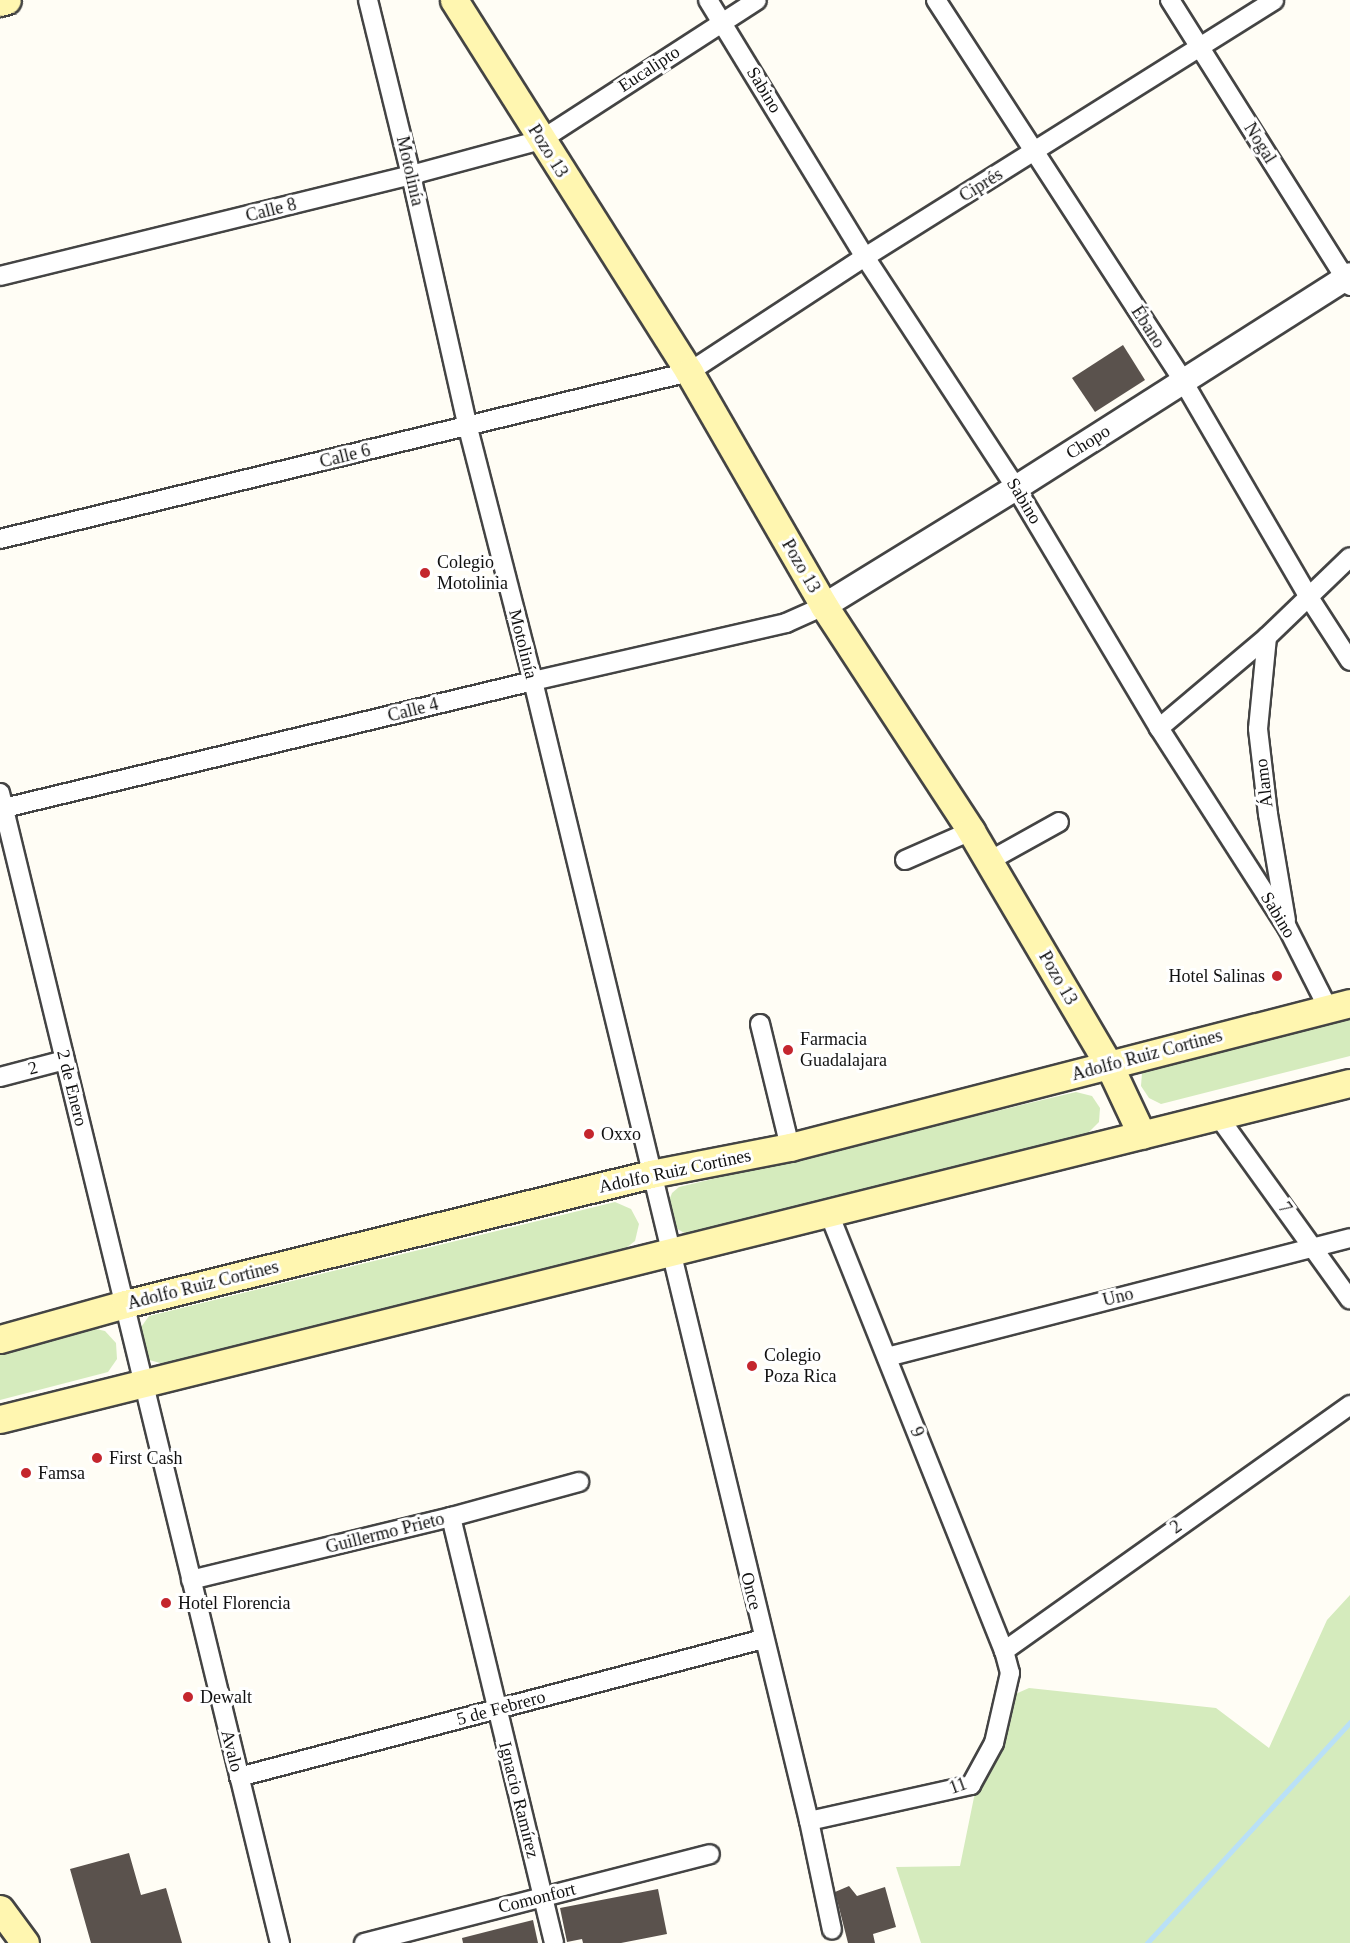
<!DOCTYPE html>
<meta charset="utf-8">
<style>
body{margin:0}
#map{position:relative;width:1350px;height:1943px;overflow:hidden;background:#fffdf5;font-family:"Times New Roman",serif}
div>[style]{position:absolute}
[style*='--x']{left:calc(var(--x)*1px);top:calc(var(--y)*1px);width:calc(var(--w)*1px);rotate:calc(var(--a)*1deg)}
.green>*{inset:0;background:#d5ebbd}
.stream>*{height:5px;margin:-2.5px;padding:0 2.5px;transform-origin:2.5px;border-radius:2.5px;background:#b9e0f7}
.building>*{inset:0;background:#5a524d}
.roads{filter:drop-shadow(2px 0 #444) drop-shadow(-2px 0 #444) drop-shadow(0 2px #444) drop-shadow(0 -2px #444)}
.minor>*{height:18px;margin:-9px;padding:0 9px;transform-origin:9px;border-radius:9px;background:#fff}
.tertiary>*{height:24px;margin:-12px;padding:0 12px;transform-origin:12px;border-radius:12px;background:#fff}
.secondary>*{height:27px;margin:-13.5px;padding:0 13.5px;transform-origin:13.5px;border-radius:13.5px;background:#fff6b0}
.dots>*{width:16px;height:16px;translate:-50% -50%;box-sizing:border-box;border:3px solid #fff;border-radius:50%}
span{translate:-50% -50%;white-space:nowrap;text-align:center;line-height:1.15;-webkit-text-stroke:6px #fff;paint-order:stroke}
.street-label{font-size:18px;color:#111}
.poi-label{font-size:18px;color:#111}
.left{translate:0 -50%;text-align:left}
.right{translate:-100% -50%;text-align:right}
</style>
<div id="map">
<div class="green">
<i style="clip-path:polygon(1350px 1011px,1350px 1056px,1161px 1104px,1149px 1098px,1141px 1086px,1142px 1073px,1145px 1065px)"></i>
<i style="clip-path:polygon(1076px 1092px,1092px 1096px,1100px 1108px,1099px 1122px,1088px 1133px,686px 1234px,674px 1227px,667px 1206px,672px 1193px,679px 1187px)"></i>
<i style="clip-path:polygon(615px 1202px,631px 1209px,639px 1224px,635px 1241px,622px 1251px,164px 1364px,149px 1360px,142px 1354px,139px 1330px,149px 1316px)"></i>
<i style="clip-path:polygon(96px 1329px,105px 1331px,116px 1343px,117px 1359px,108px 1372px,0 1400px,0 1353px)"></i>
<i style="clip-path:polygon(1350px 1595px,1350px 1943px,921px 1943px,896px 1867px,960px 1866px,993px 1704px,1029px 1688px,1216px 1708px,1269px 1748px,1327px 1620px)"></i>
</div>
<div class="stream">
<i style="--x:1147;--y:1943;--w:300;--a:-47.4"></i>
</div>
<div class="building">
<i style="clip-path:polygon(1123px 345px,1145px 380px,1095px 412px,1072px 378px)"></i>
<i style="clip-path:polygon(129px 1853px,141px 1895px,166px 1888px,182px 1943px,91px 1943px,70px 1869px)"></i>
<i style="clip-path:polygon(849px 1886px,857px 1896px,885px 1887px,896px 1927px,873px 1934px,875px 1943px,848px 1943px,835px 1892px)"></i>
<i style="clip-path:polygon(658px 1889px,667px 1934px,621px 1943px,583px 1943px,582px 1939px,567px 1942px,560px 1908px)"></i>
<i style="clip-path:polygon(533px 1920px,538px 1943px,463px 1943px,462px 1938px)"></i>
</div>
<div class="roads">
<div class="minor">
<i style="--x:368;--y:0;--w:180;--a:76.2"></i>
<i style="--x:411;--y:175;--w:255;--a:77.3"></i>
<i style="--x:467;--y:424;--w:265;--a:75.6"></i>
<i style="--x:533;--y:681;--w:1173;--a:76.39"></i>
<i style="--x:809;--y:1821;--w:111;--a:78.1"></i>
<i style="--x:708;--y:0;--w:301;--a:58.6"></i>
<i style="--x:865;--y:257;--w:276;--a:56.8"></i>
<i style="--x:1016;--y:488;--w:279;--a:59.2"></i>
<i style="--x:1159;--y:728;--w:237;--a:57.3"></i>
<i style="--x:1287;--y:927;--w:91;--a:63.2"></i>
<i style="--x:936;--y:0;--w:454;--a:57"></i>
<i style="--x:1183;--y:381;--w:249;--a:59.8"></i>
<i style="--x:1308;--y:596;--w:77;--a:57.1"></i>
<i style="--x:1170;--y:0;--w:338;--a:57.8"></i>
<i style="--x:0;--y:276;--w:423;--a:-13.8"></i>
<i style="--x:411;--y:175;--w:135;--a:-15.1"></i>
<i style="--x:541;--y:140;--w:257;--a:-32.9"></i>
<i style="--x:0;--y:539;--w:709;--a:-13.62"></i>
<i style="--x:689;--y:372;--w:210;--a:-33.2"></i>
<i style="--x:865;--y:257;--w:483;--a:-32.1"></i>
<i style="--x:1267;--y:637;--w:92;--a:95.6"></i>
<i style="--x:1258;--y:729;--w:86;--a:83.3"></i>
<i style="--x:1268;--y:814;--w:108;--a:80.4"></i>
<i style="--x:1159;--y:728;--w:141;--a:-40.1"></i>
<i style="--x:1267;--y:637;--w:115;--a:-43.9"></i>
<i style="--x:0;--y:793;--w:1184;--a:76.32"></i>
<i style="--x:0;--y:809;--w:548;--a:-13.5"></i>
<i style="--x:533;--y:681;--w:260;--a:-12.9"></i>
<i style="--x:786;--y:623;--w:42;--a:-24.1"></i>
<i style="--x:905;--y:860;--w:72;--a:-23.7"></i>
<i style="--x:989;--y:861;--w:80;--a:-29.1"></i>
<i style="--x:760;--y:1024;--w:127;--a:76.3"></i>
<i style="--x:0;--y:1077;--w:67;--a:-14.7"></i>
<i style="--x:1218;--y:1116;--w:226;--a:54.3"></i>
<i style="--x:887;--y:1357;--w:478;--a:-14.4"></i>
<i style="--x:451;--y:1517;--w:438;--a:76.4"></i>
<i style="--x:191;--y:1580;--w:268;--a:-13.6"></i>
<i style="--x:451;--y:1517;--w:133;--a:-15.3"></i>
<i style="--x:1004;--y:1651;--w:425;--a:-35.4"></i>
<i style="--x:239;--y:1777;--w:542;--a:-14.75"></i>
<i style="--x:809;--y:1821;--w:166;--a:-12.5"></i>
<i style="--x:971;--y:1785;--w:48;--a:-61.3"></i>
<i style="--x:994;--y:1743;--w:72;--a:-77.1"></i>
<i style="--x:1010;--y:1673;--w:23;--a:-105"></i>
<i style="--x:1004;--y:1651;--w:471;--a:-111.8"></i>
<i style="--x:364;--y:1943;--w:357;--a:-14.4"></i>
</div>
<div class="tertiary">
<i style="--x:824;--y:606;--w:225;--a:-31.6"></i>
<i style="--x:1016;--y:488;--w:396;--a:-32.5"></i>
</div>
<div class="secondary">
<i style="--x:454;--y:0;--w:440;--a:57.7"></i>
<i style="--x:689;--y:372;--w:270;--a:60"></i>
<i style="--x:824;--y:606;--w:269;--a:56.8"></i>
<i style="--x:971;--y:831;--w:272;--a:59.5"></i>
<i style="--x:1109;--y:1065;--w:77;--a:64.8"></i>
<i style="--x:0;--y:2;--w:7;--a:-16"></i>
<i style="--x:0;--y:1339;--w:130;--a:-15.6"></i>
<i style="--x:125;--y:1304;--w:542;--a:-13.88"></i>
<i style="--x:651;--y:1174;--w:142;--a:-11"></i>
<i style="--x:790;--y:1147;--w:578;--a:-14.42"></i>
<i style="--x:0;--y:1419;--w:1391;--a:-13.98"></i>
<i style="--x:0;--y:1909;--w:42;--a:53.7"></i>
</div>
</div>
<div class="dots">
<i style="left:425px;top:573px;background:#c4262e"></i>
<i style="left:1277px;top:976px;background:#c4262e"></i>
<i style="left:788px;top:1050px;background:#c4262e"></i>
<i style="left:589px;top:1134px;background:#c4262e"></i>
<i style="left:752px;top:1366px;background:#c4262e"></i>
<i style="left:97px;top:1458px;background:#c4262e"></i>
<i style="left:26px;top:1473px;background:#c4262e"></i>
<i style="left:166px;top:1603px;background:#c4262e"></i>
<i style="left:188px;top:1697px;background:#c4262e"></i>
</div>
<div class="street-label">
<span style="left:649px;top:69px;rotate:-33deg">Eucalipto</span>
<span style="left:764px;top:90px;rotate:59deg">Sabino</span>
<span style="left:1260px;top:143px;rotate:58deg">Nogal</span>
<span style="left:548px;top:151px;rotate:58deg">Pozo 13</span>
<span style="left:410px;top:171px;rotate:77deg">Motolinía</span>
<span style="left:981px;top:185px;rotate:-32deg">Ciprés</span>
<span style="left:271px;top:210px;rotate:-14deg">Calle 8</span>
<span style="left:1148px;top:327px;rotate:57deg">Ébano</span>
<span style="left:1088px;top:442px;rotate:-32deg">Chopo</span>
<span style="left:345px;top:456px;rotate:-14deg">Calle 6</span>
<span style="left:1024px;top:501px;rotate:59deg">Sabino</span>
<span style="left:801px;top:566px;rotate:60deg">Pozo 13</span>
<span style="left:523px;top:644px;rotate:76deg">Motolinía</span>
<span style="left:413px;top:710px;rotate:-14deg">Calle 4</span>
<span style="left:1264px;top:783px;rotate:-97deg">Álamo</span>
<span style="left:1278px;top:915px;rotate:59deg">Sabino</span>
<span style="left:1058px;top:978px;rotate:60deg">Pozo 13</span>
<span style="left:1147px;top:1055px;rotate:-15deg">Adolfo Ruiz Cortines</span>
<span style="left:33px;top:1068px;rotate:-15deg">2</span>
<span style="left:72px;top:1088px;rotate:76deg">2 de Enero</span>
<span style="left:675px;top:1171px;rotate:-12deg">Adolfo Ruiz Cortines</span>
<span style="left:1285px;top:1208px;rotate:54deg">7</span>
<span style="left:203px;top:1285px;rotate:-14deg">Adolfo Ruiz Cortines</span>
<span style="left:1118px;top:1297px;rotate:-14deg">Uno</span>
<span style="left:917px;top:1432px;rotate:68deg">9</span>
<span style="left:1176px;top:1527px;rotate:-35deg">2</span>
<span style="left:385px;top:1533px;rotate:-14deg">Guillermo Prieto</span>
<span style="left:751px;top:1591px;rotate:76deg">Once</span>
<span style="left:501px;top:1708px;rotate:-15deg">5 de Febrero</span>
<span style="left:232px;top:1751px;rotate:76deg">Avalo</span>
<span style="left:958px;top:1786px;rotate:-20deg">11</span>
<span style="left:519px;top:1800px;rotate:76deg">Ignacio Ramírez</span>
<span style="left:537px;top:1898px;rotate:-14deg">Comonfort</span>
</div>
<div class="poi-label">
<span class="left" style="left:437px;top:573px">Colegio<br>Motolinia</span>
<span class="right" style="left:1265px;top:976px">Hotel Salinas</span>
<span class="left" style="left:800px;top:1050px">Farmacia<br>Guadalajara</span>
<span class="left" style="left:601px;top:1134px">Oxxo</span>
<span class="left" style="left:764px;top:1366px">Colegio<br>Poza Rica</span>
<span class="left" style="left:109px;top:1458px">First Cash</span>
<span class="left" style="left:38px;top:1473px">Famsa</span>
<span class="left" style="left:178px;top:1603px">Hotel Florencia</span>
<span class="left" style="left:200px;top:1697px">Dewalt</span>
</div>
</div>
